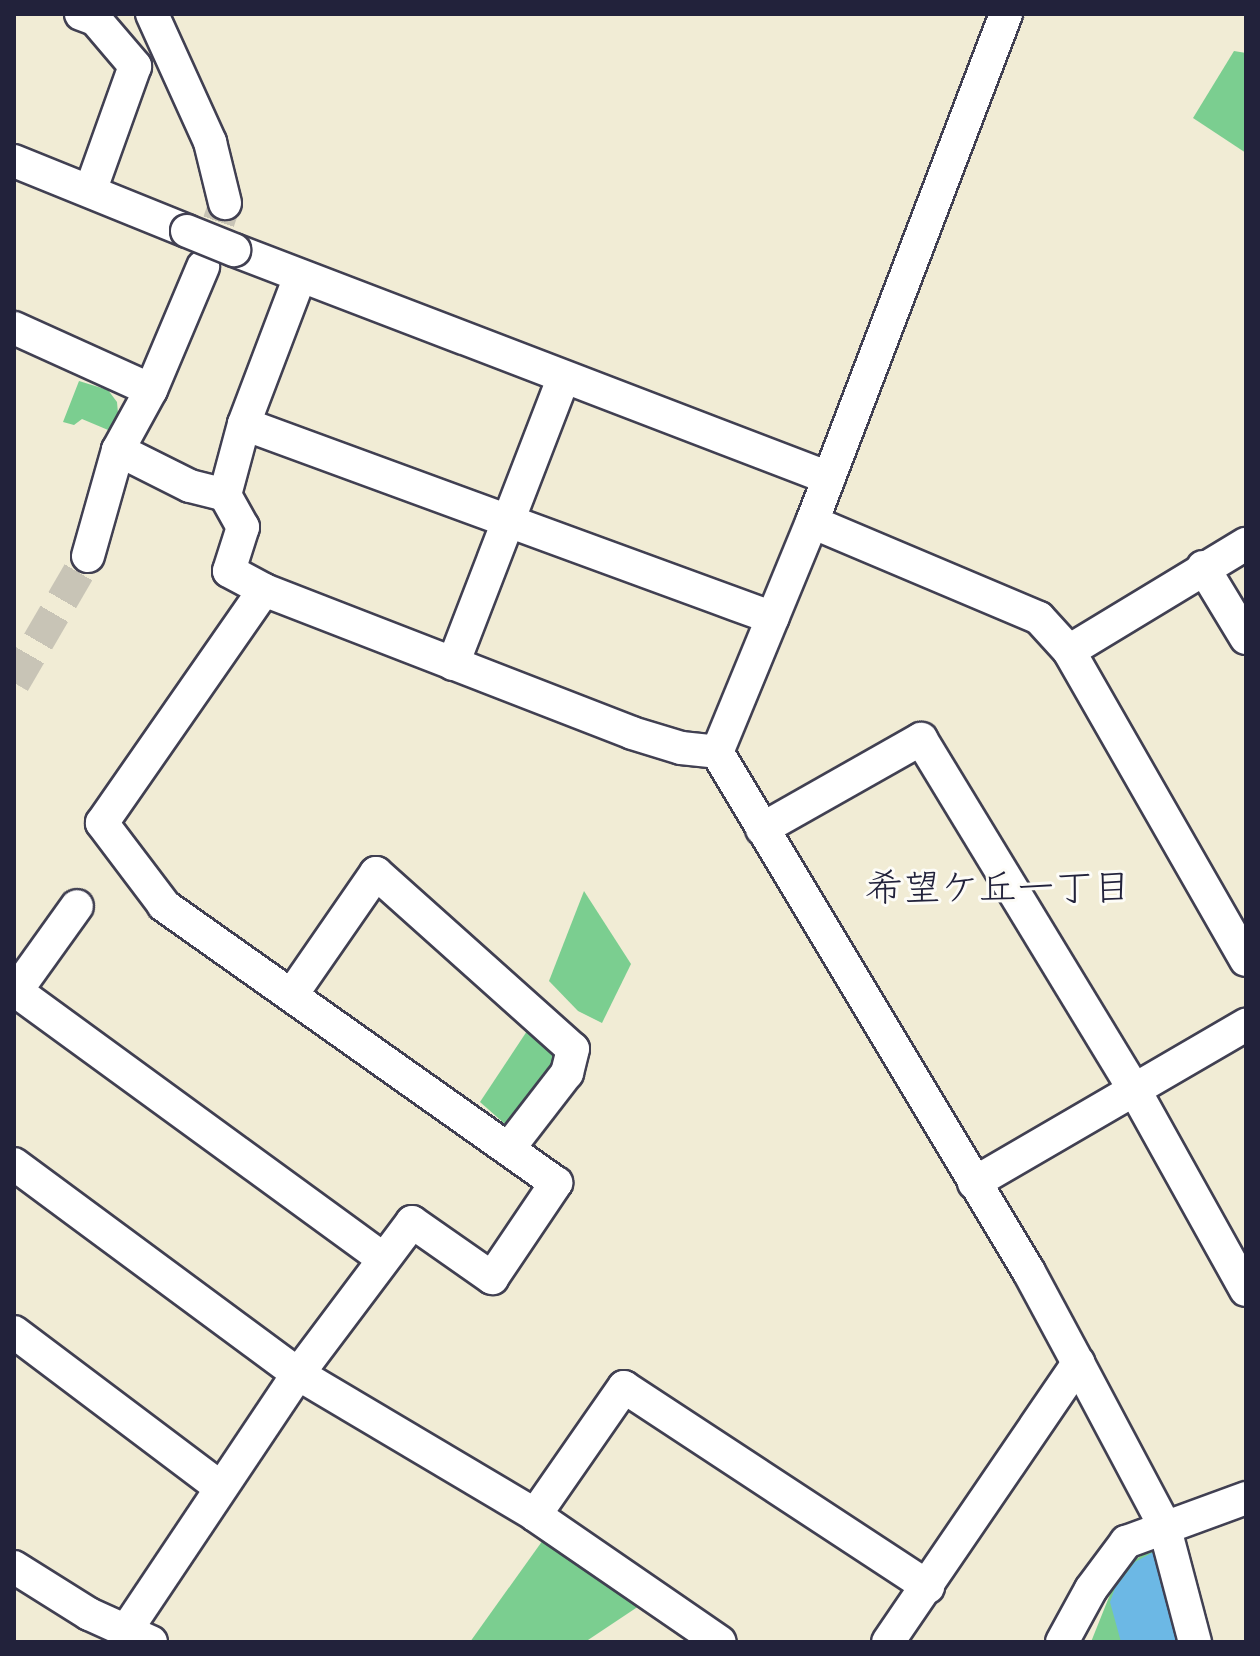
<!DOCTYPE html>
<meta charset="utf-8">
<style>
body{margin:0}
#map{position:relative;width:1260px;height:1656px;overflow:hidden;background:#f1ecd5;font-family:"Indie Flower","Klee One",sans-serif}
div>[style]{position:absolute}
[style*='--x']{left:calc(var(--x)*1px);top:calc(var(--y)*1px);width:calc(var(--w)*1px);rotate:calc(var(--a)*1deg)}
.green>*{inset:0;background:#7bce90}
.water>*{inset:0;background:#6cb8e5}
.minor-tunnel>*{height:32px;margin-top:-16px;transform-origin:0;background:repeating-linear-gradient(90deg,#c8c4b6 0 32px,transparent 0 48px)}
.roads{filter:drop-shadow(2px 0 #414052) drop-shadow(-2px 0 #414052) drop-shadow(0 2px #414052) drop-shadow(0 -2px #414052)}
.minor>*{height:32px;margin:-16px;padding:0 16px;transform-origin:16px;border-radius:16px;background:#fff}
.bridges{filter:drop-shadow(2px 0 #414052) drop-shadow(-2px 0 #414052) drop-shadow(0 2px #414052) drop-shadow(0 -2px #414052)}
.minor-bridge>*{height:32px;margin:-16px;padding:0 16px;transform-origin:16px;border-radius:16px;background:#fff}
span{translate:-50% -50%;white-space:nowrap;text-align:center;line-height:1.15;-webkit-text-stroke:6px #fdfcf7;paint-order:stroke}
.neighbourhood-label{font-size:38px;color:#22223b}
.frame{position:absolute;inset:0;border:16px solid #22223b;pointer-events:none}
</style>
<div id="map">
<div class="green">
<i style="clip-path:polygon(1234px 51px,1246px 53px,1246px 153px,1193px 118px)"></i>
<i style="clip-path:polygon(79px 381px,108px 390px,117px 402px,120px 435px,82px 419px,74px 425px,63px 422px)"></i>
<i style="clip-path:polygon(584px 891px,631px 964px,602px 1023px,578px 1011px,549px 981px)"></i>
<i style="clip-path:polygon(529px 1028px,559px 1059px,518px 1124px,506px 1125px,480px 1102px)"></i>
<i style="clip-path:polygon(543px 1540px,645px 1602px,585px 1642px,470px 1642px)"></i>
<i style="clip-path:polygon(1159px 1546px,1182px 1642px,1091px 1642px,1113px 1587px,1134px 1560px)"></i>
</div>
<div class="water">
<i style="clip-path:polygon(1157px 1550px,1180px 1642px,1121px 1642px,1110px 1602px,1115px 1588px,1135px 1562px)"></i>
</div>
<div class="minor-tunnel">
<i style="--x:203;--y:267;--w:68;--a:-71"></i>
<i style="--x:14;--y:683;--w:147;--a:-59.8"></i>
</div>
<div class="roads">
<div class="minor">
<i style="--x:81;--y:14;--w:15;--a:20"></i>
<i style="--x:95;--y:19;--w:62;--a:49.6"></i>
<i style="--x:135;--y:66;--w:131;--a:109.7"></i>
<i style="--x:152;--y:14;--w:141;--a:65.6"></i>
<i style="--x:210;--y:142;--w:63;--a:76.2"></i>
<i style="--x:1006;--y:14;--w:544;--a:110.9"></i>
<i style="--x:812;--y:522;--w:249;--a:112.4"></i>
<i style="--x:717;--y:752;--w:606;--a:59.04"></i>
<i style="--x:1029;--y:1272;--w:103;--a:61.7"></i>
<i style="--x:1078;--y:1363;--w:183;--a:62"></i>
<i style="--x:1164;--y:1525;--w:121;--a:75.2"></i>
<i style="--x:14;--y:161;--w:187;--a:22"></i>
<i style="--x:234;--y:250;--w:637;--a:20.97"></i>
<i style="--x:299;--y:279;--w:155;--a:110.8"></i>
<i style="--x:244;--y:424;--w:73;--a:105"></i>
<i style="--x:225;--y:495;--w:37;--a:61"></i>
<i style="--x:243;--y:527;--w:46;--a:107.7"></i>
<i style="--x:229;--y:571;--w:40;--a:28"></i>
<i style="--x:264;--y:590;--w:395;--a:21.2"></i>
<i style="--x:632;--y:733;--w:51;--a:17"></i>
<i style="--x:681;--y:748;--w:36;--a:6"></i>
<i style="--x:14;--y:328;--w:150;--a:24.3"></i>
<i style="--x:244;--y:424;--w:563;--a:20.14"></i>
<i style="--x:118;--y:450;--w:80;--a:26.6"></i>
<i style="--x:190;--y:486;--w:36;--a:14"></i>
<i style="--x:812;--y:522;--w:246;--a:22.9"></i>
<i style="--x:1039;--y:618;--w:45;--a:47.7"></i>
<i style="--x:1069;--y:651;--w:356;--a:60.2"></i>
<i style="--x:88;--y:556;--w:110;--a:-74.2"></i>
<i style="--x:118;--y:450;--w:68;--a:-61.2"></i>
<i style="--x:151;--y:390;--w:134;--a:-67.1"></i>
<i style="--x:1203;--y:567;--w:83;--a:58.8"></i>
<i style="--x:1069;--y:651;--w:207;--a:-31.2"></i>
<i style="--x:453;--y:664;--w:305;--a:-68.9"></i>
<i style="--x:762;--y:829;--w:183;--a:-29.5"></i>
<i style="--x:921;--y:739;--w:410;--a:58.7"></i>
<i style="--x:1134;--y:1089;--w:230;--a:60.9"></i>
<i style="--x:16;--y:991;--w:455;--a:36.1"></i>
<i style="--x:293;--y:993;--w:146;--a:-55.3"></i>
<i style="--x:376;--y:873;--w:264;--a:41.8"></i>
<i style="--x:573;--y:1049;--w:25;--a:104"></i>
<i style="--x:567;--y:1073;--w:95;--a:127.7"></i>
<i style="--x:14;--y:994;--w:108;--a:-54.4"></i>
<i style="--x:14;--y:1164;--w:353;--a:36.5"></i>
<i style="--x:298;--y:1374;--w:276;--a:30.7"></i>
<i style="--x:535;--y:1515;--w:224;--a:34.5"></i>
<i style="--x:974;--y:1183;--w:315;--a:-30.2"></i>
<i style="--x:14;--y:1332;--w:259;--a:37"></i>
<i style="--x:535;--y:1515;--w:156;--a:-55.2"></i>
<i style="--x:624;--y:1387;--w:364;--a:33.3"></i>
<i style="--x:14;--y:1567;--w:89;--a:32.1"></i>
<i style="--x:89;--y:1614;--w:68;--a:24.3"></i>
<i style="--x:127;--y:1629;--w:307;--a:-56.2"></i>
<i style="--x:298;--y:1374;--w:190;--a:-53.1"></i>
<i style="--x:412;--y:1222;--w:98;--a:35"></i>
<i style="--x:492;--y:1278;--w:115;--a:-56"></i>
<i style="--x:556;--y:1183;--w:481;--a:-144.7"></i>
<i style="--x:164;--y:905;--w:103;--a:-127.1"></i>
<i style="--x:102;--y:823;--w:284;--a:-55.2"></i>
<i style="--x:888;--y:1642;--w:338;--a:-55.7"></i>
<i style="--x:1062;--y:1642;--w:60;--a:-61.3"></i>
<i style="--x:1091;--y:1589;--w:59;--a:-53.3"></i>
<i style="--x:1126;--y:1542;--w:128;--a:-20.1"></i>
</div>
</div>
<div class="bridges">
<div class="minor-bridge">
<i style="--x:187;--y:231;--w:51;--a:22"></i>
</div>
</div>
<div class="neighbourhood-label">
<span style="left:998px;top:892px">希望ケ丘一丁目</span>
</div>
<div class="frame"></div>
</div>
